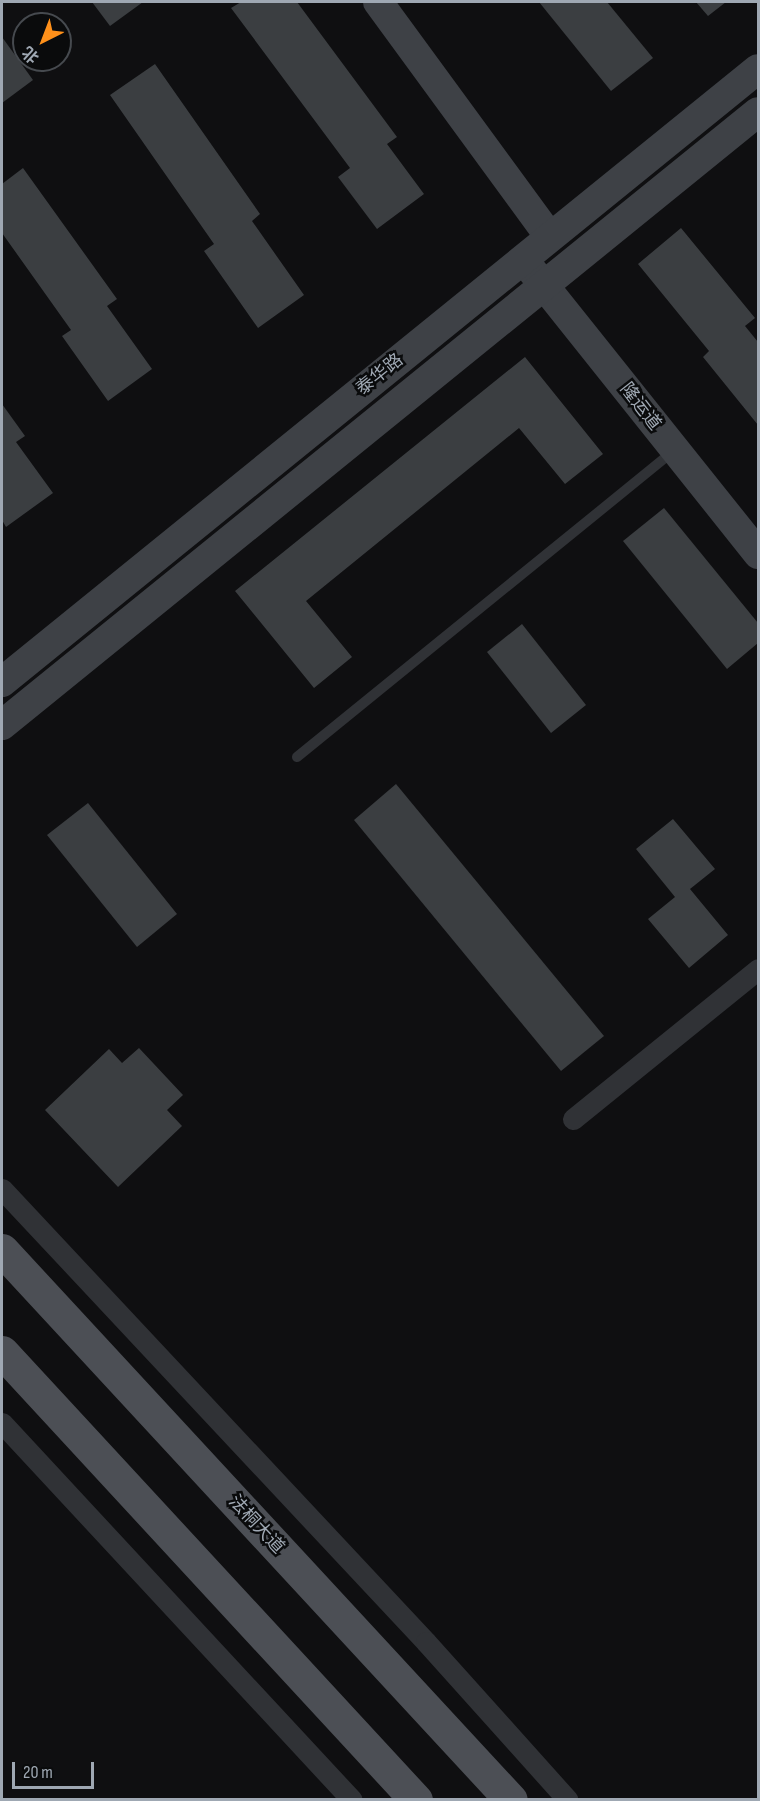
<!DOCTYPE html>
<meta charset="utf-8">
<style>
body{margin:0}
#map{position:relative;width:760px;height:1801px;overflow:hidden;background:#0f0f11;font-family:"Sofia Sans Condensed","Noto Sans SC",sans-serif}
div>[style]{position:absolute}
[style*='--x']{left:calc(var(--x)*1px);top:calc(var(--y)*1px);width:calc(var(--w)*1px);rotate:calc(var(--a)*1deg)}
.building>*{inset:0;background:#3b3e41}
.lane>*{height:10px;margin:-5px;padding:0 5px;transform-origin:5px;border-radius:5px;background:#303236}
.street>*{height:21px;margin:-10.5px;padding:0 10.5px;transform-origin:10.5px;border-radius:10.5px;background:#303236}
.secondary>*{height:30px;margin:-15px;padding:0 15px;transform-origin:15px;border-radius:15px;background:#3e4146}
.primary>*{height:33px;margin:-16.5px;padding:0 16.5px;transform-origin:16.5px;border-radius:16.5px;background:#4c4f55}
span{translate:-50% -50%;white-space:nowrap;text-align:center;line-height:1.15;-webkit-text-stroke:5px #0a0b0c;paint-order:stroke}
.street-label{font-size:18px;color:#9fa8b3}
.frame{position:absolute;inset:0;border:3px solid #9fa8b3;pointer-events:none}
.north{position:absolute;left:12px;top:12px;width:60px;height:60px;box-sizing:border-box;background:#0a0b0c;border:2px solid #464a4f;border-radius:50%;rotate:222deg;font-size:16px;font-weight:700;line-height:24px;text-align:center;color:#9fa8b3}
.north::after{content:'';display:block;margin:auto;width:21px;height:27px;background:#fe901a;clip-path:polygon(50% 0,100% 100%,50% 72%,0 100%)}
.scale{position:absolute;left:12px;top:1762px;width:82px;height:27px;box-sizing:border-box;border:3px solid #9fa8b3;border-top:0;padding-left:8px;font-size:18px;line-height:21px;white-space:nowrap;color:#9fa8b3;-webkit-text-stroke:4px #0a0b0c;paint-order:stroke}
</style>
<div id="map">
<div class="building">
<i style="clip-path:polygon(92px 2px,143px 2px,110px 26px)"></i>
<i style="clip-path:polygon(241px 2px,297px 2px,397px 137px,387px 144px,424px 194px,377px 229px,338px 177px,350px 168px,231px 8px)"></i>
<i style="clip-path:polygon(539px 2px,607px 2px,653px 58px,611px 91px)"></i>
<i style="clip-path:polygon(696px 2px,726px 2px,708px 16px)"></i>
<i style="clip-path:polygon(2px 37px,33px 80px,2px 103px)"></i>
<i style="clip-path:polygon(155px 64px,260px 214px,252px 221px,304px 295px,258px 328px,204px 251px,214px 244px,110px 95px)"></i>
<i style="clip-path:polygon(23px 168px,117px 299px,107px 306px,152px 369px,108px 401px,62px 336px,71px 330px,2px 233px,2px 184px)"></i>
<i style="clip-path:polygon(681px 228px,755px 318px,745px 326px,758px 342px,758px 425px,703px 357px,709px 351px,638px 264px)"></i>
<i style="clip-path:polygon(525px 357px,603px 454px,565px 484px,519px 428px,306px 601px,352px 657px,314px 688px,235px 591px)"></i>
<i style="clip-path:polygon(2px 404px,25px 436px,16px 442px,53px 493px,6px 527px,2px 520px)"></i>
<i style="clip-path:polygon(664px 508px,758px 623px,758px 643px,727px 669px,623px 541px)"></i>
<i style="clip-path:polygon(522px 624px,586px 705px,551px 733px,487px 652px)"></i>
<i style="clip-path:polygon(396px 784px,604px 1036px,561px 1071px,354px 820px)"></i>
<i style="clip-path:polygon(88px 803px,177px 914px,137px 947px,47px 835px)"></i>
<i style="clip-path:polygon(673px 819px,715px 869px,690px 889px,728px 935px,689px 968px,648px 919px,675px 897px,636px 849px)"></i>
<i style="clip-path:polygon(139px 1048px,183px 1095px,167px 1110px,182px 1126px,118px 1187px,45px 1110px,109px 1049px,122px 1063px)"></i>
</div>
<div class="lane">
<i style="--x:297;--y:757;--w:486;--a:-39.1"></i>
</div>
<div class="street">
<i style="--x:573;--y:1119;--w:238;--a:-39"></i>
<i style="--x:2;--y:1189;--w:620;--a:46.89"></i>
<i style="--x:426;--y:1642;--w:212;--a:48.1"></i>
<i style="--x:2;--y:1423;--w:514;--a:47.13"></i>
</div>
<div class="secondary">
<i style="--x:378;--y:2;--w:291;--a:53.8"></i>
<i style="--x:530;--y:268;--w:366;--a:51.4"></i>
<i style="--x:2;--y:682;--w:973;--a:-39.04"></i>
<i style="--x:2;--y:725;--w:973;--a:-39.04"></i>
</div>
<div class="primary">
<i style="--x:2;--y:1250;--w:749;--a:47.22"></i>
<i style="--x:2;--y:1352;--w:610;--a:47.26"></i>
</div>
<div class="street-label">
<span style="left:380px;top:375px;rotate:-39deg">泰华路</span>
<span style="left:640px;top:407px;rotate:52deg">隆运道</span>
<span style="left:256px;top:1525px;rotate:47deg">法桐大道</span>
</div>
<div class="frame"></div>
<div class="north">北</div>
<div class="scale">20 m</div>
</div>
